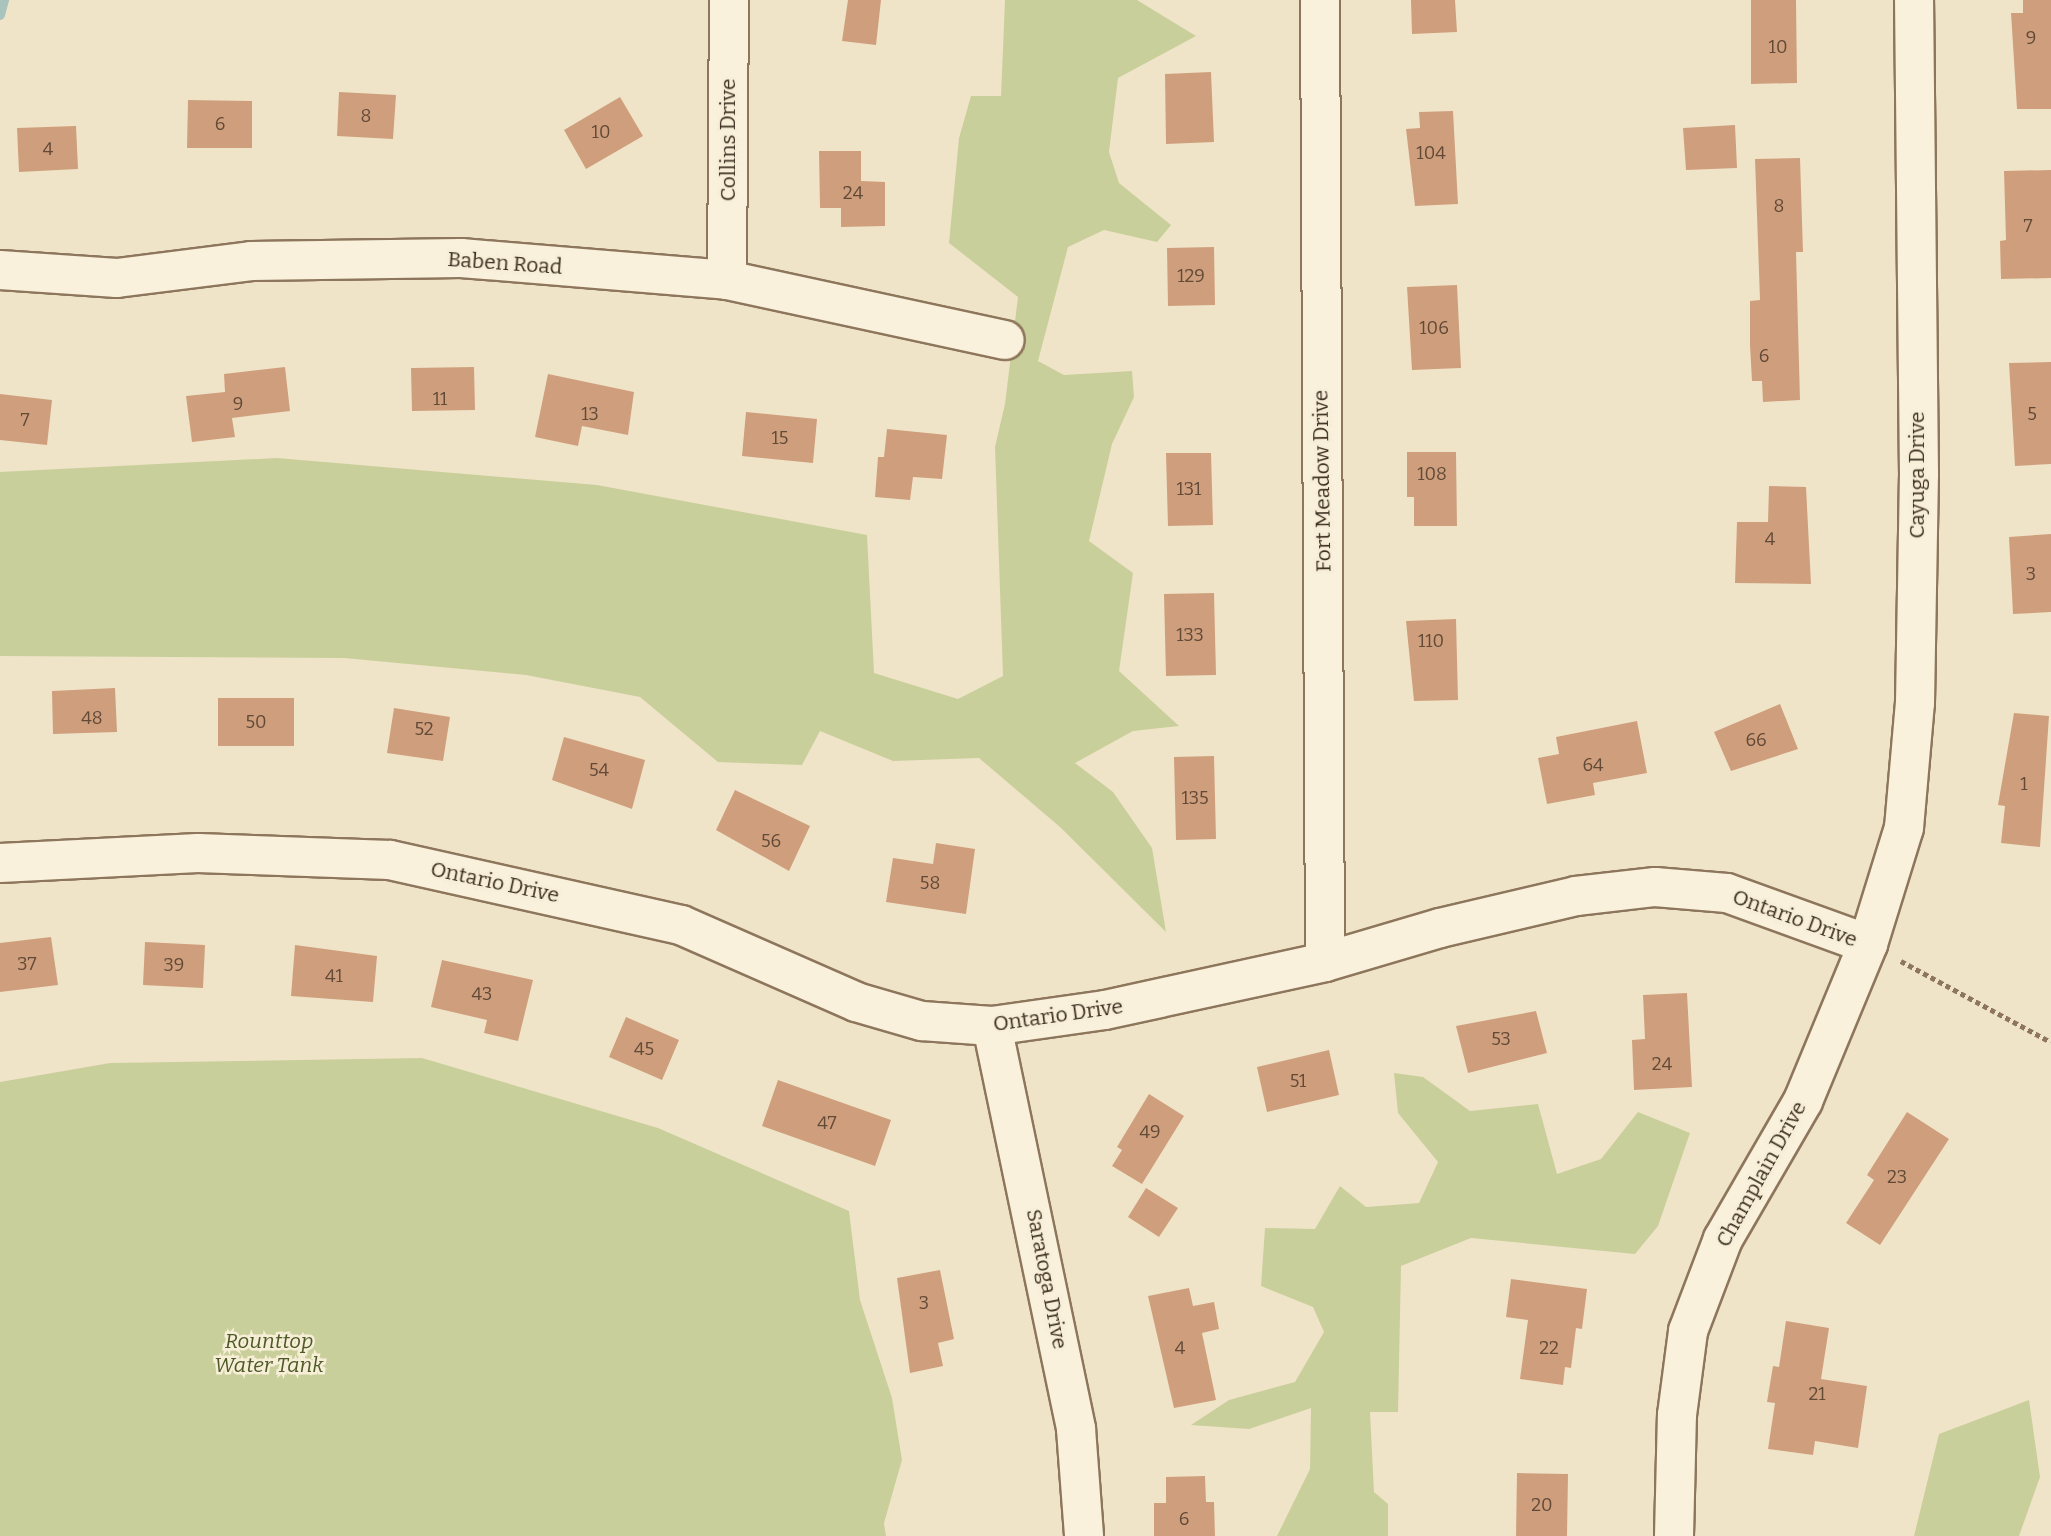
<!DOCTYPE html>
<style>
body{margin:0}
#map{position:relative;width:2051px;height:1536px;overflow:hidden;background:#f0e4c8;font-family:Bitter,serif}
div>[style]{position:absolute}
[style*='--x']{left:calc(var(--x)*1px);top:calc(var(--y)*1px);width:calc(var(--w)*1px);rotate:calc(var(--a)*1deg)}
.green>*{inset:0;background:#c9cf9b}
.stream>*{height:10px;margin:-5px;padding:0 5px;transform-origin:5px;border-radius:5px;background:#a9c4bc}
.building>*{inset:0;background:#cf9f7d}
.path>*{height:4.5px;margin-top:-2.25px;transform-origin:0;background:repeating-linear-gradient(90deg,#8d765c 0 5px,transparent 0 8.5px)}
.roads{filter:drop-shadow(2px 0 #8d765c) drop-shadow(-2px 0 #8d765c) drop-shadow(0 2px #8d765c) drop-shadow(0 -2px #8d765c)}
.minor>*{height:38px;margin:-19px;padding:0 19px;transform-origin:19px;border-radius:19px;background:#faf1dc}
span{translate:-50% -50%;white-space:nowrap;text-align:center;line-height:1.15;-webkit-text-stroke:5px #f7eed8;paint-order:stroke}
.number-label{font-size:18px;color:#624a37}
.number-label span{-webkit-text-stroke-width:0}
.street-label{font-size:21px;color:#3d2e20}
.park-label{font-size:21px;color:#4d5a26;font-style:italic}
</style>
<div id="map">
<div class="green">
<i style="clip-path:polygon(1005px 0,1137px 0,1196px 36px,1118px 78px,1109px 152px,1119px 183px,1171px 225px,1157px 242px,1104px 230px,1068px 247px,1038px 361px,1064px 375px,1132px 371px,1134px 397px,1112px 444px,1089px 541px,1133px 573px,1119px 671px,1179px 726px,1133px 731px,1075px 763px,1113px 792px,1152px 848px,1166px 932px,1060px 827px,979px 758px,893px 761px,820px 731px,802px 765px,718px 762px,640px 697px,526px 675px,344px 658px,0 656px,0 472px,277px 458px,597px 485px,867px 535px,874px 673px,958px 699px,1003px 676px,995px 447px,1005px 404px,1018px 297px,949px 243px,959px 138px,971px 96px,1001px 96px)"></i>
<i style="clip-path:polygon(422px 1058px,658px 1128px,849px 1211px,860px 1300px,892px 1398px,902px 1460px,884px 1523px,886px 1536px,0 1536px,0 1082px,110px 1063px)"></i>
<i style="clip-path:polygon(1394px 1073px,1423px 1077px,1470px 1111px,1538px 1104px,1557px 1174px,1601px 1159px,1638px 1112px,1690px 1133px,1658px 1226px,1635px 1254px,1471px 1238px,1401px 1266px,1398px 1412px,1370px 1412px,1374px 1492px,1388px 1504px,1388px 1536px,1277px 1536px,1310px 1469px,1311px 1408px,1249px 1429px,1191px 1425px,1229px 1400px,1295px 1382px,1324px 1332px,1313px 1307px,1261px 1286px,1265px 1228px,1315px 1229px,1340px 1186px,1366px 1207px,1419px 1203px,1438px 1162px,1398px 1113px)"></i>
<i style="clip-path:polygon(2029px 1400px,2040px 1477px,2019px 1536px,1914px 1536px,1939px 1434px)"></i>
</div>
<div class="stream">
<i style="--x:0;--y:15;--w:16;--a:-75"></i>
</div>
<div class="building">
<i style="clip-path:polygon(848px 0,881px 0,876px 45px,842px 41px)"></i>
<i style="clip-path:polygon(1411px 0,1455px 0,1457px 32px,1412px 34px)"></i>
<i style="clip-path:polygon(1751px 0,1796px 0,1797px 83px,1751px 84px)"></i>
<i style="clip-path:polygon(2023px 0,2051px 0,2051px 109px,2017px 109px,2011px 13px,2023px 13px)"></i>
<i style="clip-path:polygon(1211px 72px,1214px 142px,1166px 144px,1165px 74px)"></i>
<i style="clip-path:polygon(339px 92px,396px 95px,393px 139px,337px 136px)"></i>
<i style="clip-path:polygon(620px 97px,643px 136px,586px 169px,564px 130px)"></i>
<i style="clip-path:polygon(188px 100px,252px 101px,252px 148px,187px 148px)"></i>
<i style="clip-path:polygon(1453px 111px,1458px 204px,1415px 206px,1406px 129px,1420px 128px,1419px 112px)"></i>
<i style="clip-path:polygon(1735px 125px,1737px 168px,1686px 170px,1683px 128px)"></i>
<i style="clip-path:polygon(76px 126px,78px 169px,19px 172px,17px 128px)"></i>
<i style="clip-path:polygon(819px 151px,861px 151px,861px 181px,885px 182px,885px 226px,841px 227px,841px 208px,820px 208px)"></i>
<i style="clip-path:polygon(1800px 158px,1803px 252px,1796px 252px,1800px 400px,1763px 402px,1762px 381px,1752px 381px,1750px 345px,1750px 301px,1760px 300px,1755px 159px)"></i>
<i style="clip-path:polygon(2051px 170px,2051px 278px,2001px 279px,2000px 241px,2006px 240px,2004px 171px)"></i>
<i style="clip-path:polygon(1214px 247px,1215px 305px,1168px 306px,1167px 248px)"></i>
<i style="clip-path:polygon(1457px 285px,1461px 368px,1412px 370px,1407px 287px)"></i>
<i style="clip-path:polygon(2051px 362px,2051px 464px,2015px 466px,2009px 363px)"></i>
<i style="clip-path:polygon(285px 367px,290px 411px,232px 418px,235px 437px,192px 442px,186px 396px,225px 392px,224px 374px)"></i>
<i style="clip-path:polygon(474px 367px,475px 410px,412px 411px,411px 368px)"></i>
<i style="clip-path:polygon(548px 374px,634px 392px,628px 435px,582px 426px,578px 446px,535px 437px)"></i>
<i style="clip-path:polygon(0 394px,52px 400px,47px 445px,0 440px)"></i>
<i style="clip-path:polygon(746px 412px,817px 419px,813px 463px,742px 456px)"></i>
<i style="clip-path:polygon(887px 429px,947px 435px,942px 479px,913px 477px,910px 500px,875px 497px,878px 457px,884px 457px)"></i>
<i style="clip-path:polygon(1407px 452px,1456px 452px,1457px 526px,1414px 526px,1414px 497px,1407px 497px)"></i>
<i style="clip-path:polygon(1166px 453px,1211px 453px,1213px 525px,1168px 526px)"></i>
<i style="clip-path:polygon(1769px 486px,1806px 487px,1811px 584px,1735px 583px,1737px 522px,1768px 522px)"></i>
<i style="clip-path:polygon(2051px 534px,2051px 612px,2013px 614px,2009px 537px)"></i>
<i style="clip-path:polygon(1214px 593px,1216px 675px,1166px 676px,1164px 594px)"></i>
<i style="clip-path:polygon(1456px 619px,1458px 700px,1414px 701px,1406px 621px)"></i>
<i style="clip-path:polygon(115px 688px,117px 732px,53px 734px,52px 691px)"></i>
<i style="clip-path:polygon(218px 698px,294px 698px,294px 746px,218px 746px)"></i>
<i style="clip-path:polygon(1780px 704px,1798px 749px,1731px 771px,1714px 732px)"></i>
<i style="clip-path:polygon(394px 708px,450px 717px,443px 761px,387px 753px)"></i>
<i style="clip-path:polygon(2014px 713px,2049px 716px,2040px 847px,2001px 843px,2005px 806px,1998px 805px)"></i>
<i style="clip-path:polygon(1637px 721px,1647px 773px,1593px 783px,1595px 795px,1547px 804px,1538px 758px,1559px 754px,1556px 737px)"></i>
<i style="clip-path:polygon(564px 737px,645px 760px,632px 809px,552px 780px)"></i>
<i style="clip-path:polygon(1214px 756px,1216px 839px,1176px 840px,1174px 757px)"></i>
<i style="clip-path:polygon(735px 790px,810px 826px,789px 871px,716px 830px)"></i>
<i style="clip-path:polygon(936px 843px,975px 849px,966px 914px,886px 902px,893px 858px,933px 864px)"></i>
<i style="clip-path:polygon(51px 937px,58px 985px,0 992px,0 943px)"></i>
<i style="clip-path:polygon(145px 942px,205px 945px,203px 988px,143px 985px)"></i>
<i style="clip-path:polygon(295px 945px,377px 956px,373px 1002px,291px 996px)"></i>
<i style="clip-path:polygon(442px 960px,533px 980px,518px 1041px,484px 1033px,487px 1020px,431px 1007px)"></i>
<i style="clip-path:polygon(1687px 993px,1692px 1087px,1634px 1090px,1632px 1040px,1645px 1039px,1643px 995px)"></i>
<i style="clip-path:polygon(1536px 1011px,1547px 1053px,1468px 1073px,1456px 1026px)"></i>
<i style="clip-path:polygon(626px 1017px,679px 1040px,662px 1080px,609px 1057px)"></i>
<i style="clip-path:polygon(1329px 1050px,1339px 1095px,1267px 1112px,1257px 1067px)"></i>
<i style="clip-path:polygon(778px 1080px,891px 1120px,875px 1166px,762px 1126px)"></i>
<i style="clip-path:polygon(1149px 1094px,1184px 1116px,1142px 1184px,1112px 1166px,1122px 1150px,1117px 1147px)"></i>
<i style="clip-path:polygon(1907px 1112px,1949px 1139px,1880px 1245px,1846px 1223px,1874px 1180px,1867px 1175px)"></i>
<i style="clip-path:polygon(1146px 1188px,1178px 1208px,1159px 1237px,1128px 1217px)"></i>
<i style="clip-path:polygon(940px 1270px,954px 1339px,938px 1343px,943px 1366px,910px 1373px,897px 1278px)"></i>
<i style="clip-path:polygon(1511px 1279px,1587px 1289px,1582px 1329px,1576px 1328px,1571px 1368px,1565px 1367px,1563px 1385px,1520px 1379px,1528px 1320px,1506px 1317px)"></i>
<i style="clip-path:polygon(1189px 1288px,1193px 1306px,1214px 1302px,1219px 1329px,1202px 1333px,1216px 1400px,1174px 1408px,1148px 1296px)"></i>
<i style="clip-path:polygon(1786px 1321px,1829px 1328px,1821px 1379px,1867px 1386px,1858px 1448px,1815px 1441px,1813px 1455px,1768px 1449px,1775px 1403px,1767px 1402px,1773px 1366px,1779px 1367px)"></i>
<i style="clip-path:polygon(1517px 1473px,1568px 1474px,1567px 1536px,1516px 1536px)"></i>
<i style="clip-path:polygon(1205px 1476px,1206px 1502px,1214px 1502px,1215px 1536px,1154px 1536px,1154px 1503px,1166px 1503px,1166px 1477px)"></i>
</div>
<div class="path">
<i style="--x:1901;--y:961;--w:170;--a:28.4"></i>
</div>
<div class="roads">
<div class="minor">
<i style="--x:1320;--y:0;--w:962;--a:89.7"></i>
<i style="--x:0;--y:270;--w:117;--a:3.9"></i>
<i style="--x:117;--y:278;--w:135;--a:-7.2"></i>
<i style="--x:251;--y:261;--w:210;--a:-0.8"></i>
<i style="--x:461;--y:258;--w:267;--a:4.7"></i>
<i style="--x:727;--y:280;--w:284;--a:12.2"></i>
<i style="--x:727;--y:280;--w:280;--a:-89.6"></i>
<i style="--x:0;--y:863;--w:198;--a:-2.9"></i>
<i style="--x:198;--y:853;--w:192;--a:2.1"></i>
<i style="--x:390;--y:860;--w:298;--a:12.6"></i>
<i style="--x:681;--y:925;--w:191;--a:23.7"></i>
<i style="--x:856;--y:1002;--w:69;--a:16.1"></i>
<i style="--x:922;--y:1021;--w:70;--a:4.1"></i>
<i style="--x:992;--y:1026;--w:114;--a:-8.1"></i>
<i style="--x:1105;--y:1010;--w:225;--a:-12.3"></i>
<i style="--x:1325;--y:962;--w:120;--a:-16.5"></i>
<i style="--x:1440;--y:928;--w:140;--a:-13.2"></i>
<i style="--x:1576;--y:896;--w:80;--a:-6.5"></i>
<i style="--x:1655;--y:887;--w:72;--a:4.8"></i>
<i style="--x:1727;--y:893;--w:150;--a:19.9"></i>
<i style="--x:992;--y:1026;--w:412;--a:78.2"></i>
<i style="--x:1076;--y:1429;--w:107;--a:85.7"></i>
<i style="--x:1674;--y:1536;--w:121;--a:-88.6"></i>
<i style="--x:1677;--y:1415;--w:85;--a:-82.5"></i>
<i style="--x:1688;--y:1331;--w:98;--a:-69.2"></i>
<i style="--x:1723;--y:1239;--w:160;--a:-59.9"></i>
<i style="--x:1803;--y:1101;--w:170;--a:-67.5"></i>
<i style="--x:1868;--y:944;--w:121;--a:-72.8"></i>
<i style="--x:1904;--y:828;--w:125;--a:-85"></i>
<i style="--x:1915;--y:703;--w:229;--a:-89"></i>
<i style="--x:1919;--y:474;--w:474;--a:-90.6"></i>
</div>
</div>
<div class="number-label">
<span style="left:2031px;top:38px">9</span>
<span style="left:1778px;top:47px">10</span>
<span style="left:366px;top:116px">8</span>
<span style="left:220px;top:124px">6</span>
<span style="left:601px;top:132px">10</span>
<span style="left:48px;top:149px">4</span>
<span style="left:1431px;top:153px">104</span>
<span style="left:853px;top:193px">24</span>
<span style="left:1779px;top:206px">8</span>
<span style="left:2028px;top:226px">7</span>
<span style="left:1191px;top:276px">129</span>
<span style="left:1434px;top:328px">106</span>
<span style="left:1764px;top:356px">6</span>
<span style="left:440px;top:399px">11</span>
<span style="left:238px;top:404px">9</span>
<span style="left:590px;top:414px">13</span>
<span style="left:2032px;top:414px">5</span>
<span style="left:25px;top:420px">7</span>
<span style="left:780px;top:438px">15</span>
<span style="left:1432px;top:474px">108</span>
<span style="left:1189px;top:489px">131</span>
<span style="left:1770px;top:539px">4</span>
<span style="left:2031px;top:574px">3</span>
<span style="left:1190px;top:635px">133</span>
<span style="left:1431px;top:641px">110</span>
<span style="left:92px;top:718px">48</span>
<span style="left:256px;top:722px">50</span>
<span style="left:424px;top:729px">52</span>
<span style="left:1756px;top:740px">66</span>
<span style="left:1593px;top:765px">64</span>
<span style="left:599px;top:770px">54</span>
<span style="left:2024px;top:784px">1</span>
<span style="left:1195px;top:798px">135</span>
<span style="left:771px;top:841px">56</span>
<span style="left:930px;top:883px">58</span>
<span style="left:27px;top:964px">37</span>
<span style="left:174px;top:965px">39</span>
<span style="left:334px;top:976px">41</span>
<span style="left:482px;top:994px">43</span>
<span style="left:1501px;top:1039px">53</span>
<span style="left:644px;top:1049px">45</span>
<span style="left:1662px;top:1064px">24</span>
<span style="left:1298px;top:1081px">51</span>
<span style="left:827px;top:1123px">47</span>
<span style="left:1150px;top:1132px">49</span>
<span style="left:1897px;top:1177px">23</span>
<span style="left:924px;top:1303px">3</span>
<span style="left:1180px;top:1348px">4</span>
<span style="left:1549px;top:1348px">22</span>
<span style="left:1817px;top:1394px">21</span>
<span style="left:1542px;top:1505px">20</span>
<span style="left:1184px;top:1519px">6</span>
</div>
<div class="street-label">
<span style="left:728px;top:140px;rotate:-90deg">Collins Drive</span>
<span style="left:505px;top:263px;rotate:4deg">Baben Road</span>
<span style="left:1917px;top:475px;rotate:-90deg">Cayuga Drive</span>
<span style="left:1322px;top:481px;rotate:-91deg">Fort Meadow Drive</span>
<span style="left:495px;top:882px;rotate:12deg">Ontario Drive</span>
<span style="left:1795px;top:918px;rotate:20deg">Ontario Drive</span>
<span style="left:1058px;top:1015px;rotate:-8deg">Ontario Drive</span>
<span style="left:1761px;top:1174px;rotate:-61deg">Champlain Drive</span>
<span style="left:1047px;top:1279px;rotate:79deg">Saratoga Drive</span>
</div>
<div class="park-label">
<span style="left:269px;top:1353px">Rounttop<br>Water Tank</span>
</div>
</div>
